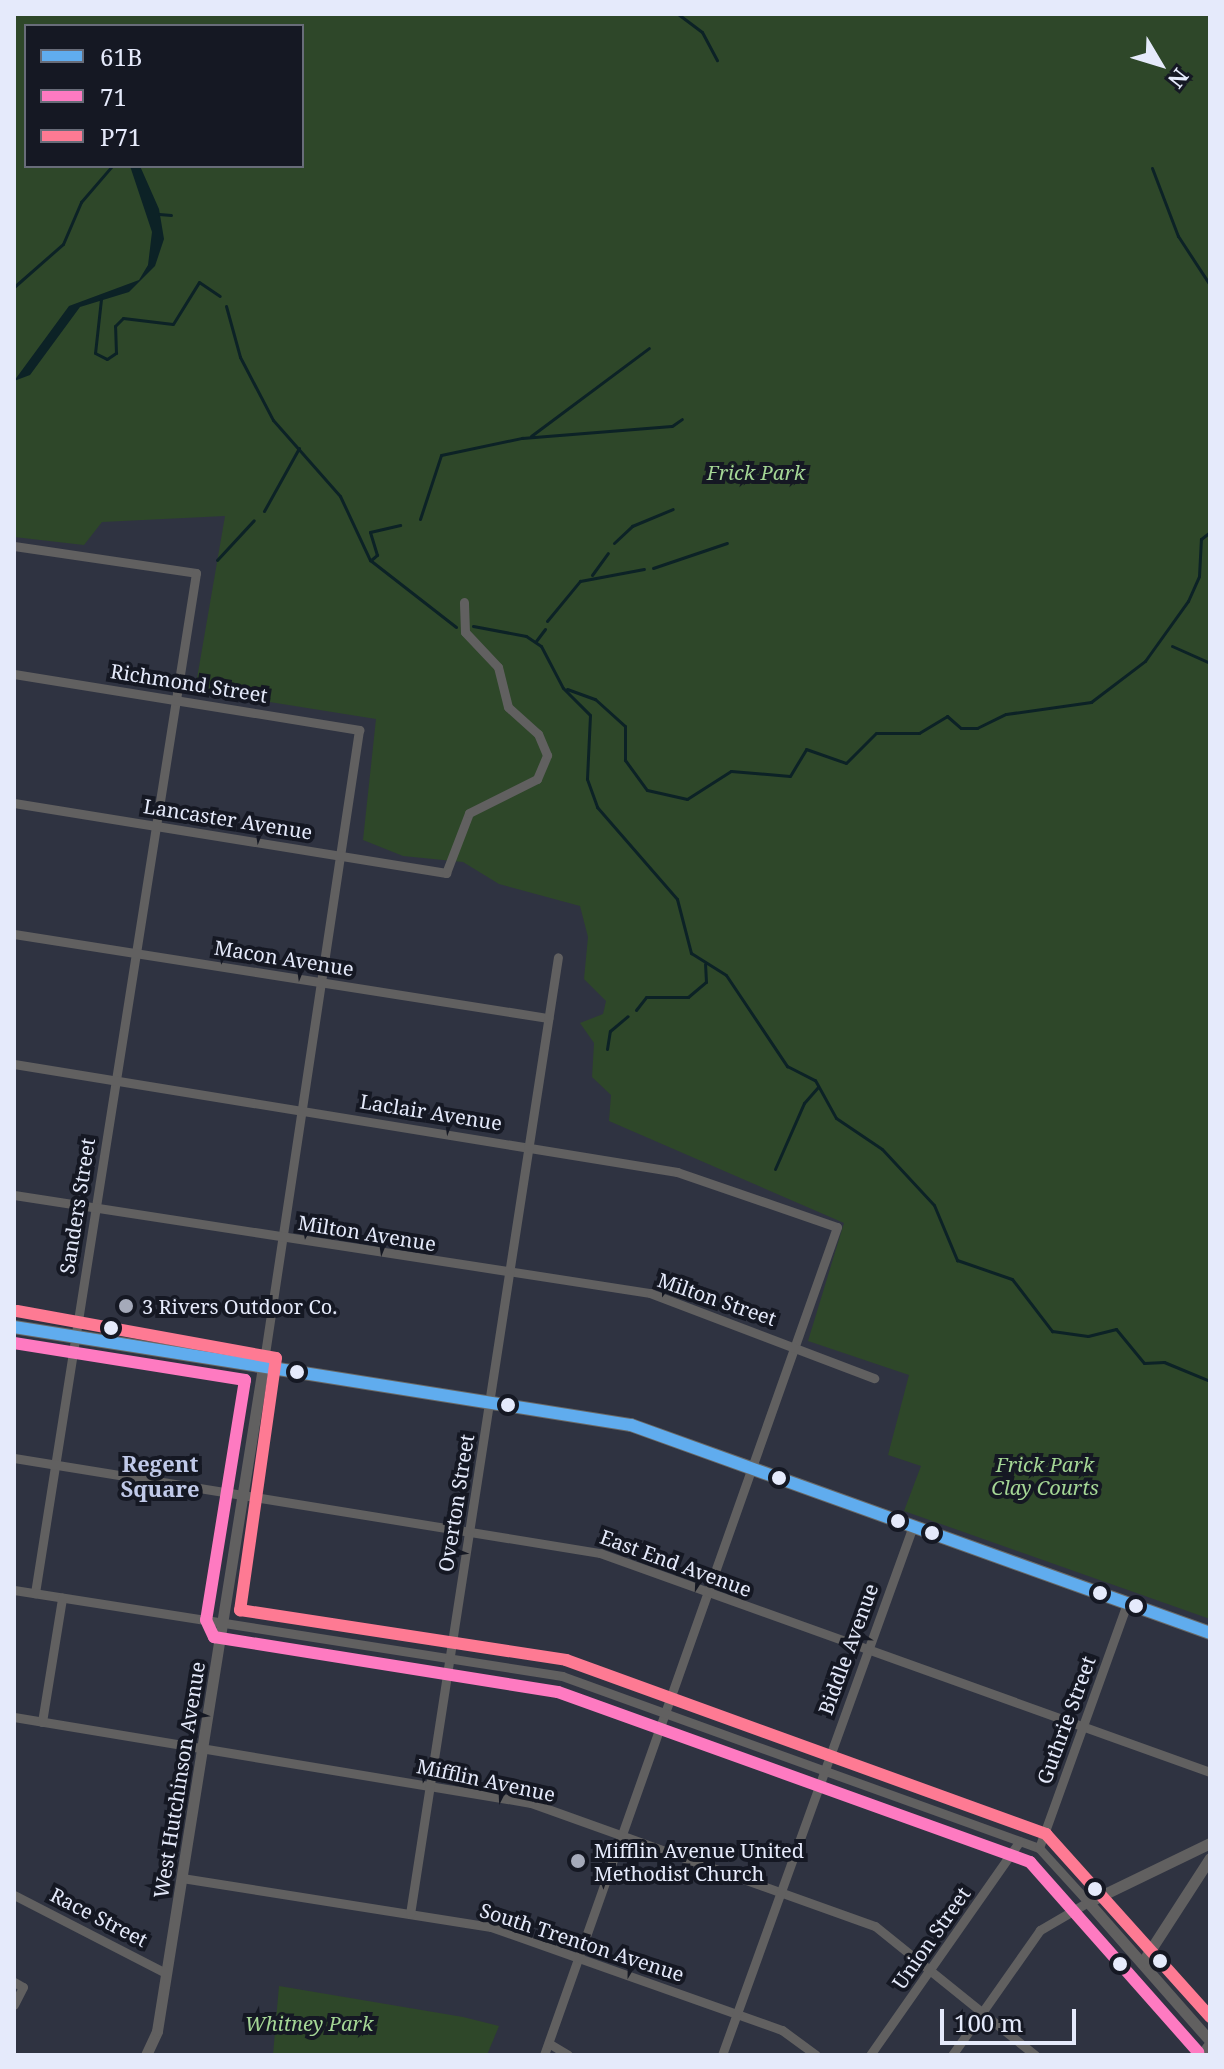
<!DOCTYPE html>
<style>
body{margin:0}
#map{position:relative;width:1224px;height:2069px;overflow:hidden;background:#2f3341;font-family:"Noto Serif",serif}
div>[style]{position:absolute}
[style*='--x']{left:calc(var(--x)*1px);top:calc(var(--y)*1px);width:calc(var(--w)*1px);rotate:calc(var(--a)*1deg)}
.green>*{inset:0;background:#2e4729}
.water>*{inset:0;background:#0c2226}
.stream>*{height:3px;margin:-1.5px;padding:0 1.5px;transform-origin:1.5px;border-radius:1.5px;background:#0c2226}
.minor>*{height:9px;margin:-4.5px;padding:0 4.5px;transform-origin:4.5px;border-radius:4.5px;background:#616060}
.tertiary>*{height:11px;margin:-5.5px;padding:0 5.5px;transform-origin:5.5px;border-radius:5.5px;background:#616060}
.primary>*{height:14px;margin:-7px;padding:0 7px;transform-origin:7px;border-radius:7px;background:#6a6966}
.bus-1>*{height:12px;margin:-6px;padding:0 6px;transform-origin:6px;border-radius:6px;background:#60acee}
.bus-2>*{height:12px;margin:-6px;padding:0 6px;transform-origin:6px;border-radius:6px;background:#fe7ac1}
.bus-3>*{height:12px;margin:-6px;padding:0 6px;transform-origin:6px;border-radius:6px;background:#fe7a93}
.dots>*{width:22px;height:22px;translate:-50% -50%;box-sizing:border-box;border:4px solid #151823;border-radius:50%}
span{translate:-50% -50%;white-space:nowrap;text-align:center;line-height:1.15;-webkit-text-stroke:8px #151823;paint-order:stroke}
.park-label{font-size:20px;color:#a4d695;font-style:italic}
.street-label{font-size:20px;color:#e5eafb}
.poi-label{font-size:20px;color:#e5eafb}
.left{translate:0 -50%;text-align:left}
.neighbourhood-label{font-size:22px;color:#c0c9e9;font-weight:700}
.frame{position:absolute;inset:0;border:16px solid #e5eafb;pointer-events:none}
.legend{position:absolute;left:24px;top:24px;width:280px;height:144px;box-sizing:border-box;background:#151823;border:2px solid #686c79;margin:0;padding:10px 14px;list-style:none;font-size:24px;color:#e5eafb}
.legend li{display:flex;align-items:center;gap:16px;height:40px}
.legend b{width:40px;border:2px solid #686c79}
.north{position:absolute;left:1120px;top:24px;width:80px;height:80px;-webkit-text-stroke:6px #151823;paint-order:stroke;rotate:128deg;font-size:22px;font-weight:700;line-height:32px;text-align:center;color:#e5eafb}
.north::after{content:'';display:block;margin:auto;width:28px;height:36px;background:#e5eafb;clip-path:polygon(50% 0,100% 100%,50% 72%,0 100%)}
.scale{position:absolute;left:940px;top:2009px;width:136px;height:36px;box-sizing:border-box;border:4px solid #e5eafb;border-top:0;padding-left:10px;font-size:24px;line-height:28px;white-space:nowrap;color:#e5eafb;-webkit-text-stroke:6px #151823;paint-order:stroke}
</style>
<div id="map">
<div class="green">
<i style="clip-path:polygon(evenodd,14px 14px,1210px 14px,1210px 1619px,904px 1511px,921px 1466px,888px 1455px,909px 1375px,808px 1341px,844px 1223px,609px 1121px,611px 1095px,592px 1077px,594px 1043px,580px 1023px,603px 1014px,606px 1001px,584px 979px,588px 937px,580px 906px,499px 884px,463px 862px,403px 856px,363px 840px,376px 719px,195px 690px,225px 516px,102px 522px,84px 545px,14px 537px,14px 14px,26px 26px,302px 26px,302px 166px,26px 166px,26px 26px)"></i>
<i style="clip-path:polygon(279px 1986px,463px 2017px,499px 2026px,487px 2055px,273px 2055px)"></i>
</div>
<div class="water">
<i style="clip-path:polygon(130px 166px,140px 166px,159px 209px,164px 239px,155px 266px,129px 292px,80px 307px,30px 375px,14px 381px,69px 306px,139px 280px,148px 265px,152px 232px)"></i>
</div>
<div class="stream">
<i style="--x:678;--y:14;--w:30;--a:37"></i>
<i style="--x:702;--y:32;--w:32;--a:62"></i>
<i style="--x:1152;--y:168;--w:73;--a:69.1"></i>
<i style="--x:1178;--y:236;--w:59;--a:56.9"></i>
<i style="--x:159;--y:214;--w:12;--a:5"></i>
<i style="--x:14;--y:287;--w:65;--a:-41.3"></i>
<i style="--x:63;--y:244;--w:46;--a:-66.8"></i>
<i style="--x:81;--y:202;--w:48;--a:-49.3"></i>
<i style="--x:101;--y:299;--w:54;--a:96.3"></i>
<i style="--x:95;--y:353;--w:13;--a:27"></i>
<i style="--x:107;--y:359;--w:11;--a:-34"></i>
<i style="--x:116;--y:353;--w:27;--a:-92"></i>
<i style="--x:115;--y:326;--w:11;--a:-45"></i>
<i style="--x:123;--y:318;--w:50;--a:6.8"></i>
<i style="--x:173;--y:324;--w:49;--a:-58.2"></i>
<i style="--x:199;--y:282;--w:25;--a:34"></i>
<i style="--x:226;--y:306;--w:53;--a:74.6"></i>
<i style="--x:240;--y:357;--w:71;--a:62.4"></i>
<i style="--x:273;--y:420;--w:101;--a:48.6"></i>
<i style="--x:340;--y:496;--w:71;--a:64.9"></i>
<i style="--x:370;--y:560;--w:109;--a:37.9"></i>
<i style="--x:531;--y:436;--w:147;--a:-36.7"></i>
<i style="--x:264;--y:511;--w:72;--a:-60.9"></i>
<i style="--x:420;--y:519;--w:67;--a:-71.8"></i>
<i style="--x:441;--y:455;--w:83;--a:-11.9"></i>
<i style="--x:522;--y:438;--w:150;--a:-4.6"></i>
<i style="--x:672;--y:426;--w:12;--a:-35"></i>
<i style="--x:614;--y:543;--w:25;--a:-43"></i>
<i style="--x:632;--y:526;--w:44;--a:-22.5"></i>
<i style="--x:217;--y:560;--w:54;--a:-47.2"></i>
<i style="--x:371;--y:560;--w:8;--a:-40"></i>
<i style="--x:377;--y:555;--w:24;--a:-107"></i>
<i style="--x:370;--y:532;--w:31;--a:-13"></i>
<i style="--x:653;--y:568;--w:78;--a:-18.7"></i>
<i style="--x:592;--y:575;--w:27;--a:-54"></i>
<i style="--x:547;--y:621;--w:52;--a:-50.5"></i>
<i style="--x:580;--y:581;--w:65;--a:-10.6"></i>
<i style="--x:473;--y:626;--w:54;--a:10.7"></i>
<i style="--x:526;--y:636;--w:18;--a:34"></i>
<i style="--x:541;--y:646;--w:47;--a:62.4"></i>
<i style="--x:563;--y:688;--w:38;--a:45"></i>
<i style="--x:590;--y:715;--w:64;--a:92.7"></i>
<i style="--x:587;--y:779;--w:30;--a:70"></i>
<i style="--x:597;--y:807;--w:122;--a:49"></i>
<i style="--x:677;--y:899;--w:56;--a:75.5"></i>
<i style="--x:691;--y:953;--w:41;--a:32.2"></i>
<i style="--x:726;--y:975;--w:110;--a:56.2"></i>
<i style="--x:787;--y:1066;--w:31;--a:27"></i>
<i style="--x:815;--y:1080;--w:43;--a:61.1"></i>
<i style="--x:836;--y:1118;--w:55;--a:34"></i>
<i style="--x:882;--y:1149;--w:76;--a:47.1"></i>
<i style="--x:934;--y:1205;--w:60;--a:67.3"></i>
<i style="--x:957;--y:1260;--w:58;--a:19.1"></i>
<i style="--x:1012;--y:1279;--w:66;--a:52.4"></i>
<i style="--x:1052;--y:1331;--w:36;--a:8"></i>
<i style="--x:1088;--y:1336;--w:29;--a:-14"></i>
<i style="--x:1116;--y:1329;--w:44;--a:50.5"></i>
<i style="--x:1144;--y:1363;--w:20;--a:-3"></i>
<i style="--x:1164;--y:1362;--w:50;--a:22.4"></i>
<i style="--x:536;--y:641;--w:15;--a:-53"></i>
<i style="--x:1172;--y:646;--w:42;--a:24.1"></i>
<i style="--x:567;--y:689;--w:30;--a:20"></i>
<i style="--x:595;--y:699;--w:40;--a:42"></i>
<i style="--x:625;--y:726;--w:34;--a:90"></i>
<i style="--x:625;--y:760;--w:37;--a:54"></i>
<i style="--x:647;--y:790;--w:41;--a:12.7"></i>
<i style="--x:687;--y:799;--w:52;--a:-32.5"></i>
<i style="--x:731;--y:771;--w:59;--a:4.8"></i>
<i style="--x:790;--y:776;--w:31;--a:-59"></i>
<i style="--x:806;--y:749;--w:42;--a:19.3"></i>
<i style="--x:846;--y:763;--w:42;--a:-45"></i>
<i style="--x:876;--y:733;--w:43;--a:0"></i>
<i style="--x:919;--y:733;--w:33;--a:-31"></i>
<i style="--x:947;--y:716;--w:18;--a:41"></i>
<i style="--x:961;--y:728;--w:16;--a:0"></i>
<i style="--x:977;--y:728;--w:32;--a:-26"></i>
<i style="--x:1006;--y:714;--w:86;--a:-8"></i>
<i style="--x:1091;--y:702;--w:68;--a:-37.2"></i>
<i style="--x:1145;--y:661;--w:74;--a:-54.4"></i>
<i style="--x:1188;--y:601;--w:27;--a:-66"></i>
<i style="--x:1199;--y:576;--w:37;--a:-87"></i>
<i style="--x:1201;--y:539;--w:11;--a:-38"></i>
<i style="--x:636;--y:1010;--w:16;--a:-52"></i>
<i style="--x:646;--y:997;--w:42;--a:0"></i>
<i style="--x:688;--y:997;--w:23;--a:-40"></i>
<i style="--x:706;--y:982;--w:18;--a:-93"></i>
<i style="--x:607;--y:1049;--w:18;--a:-81"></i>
<i style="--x:610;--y:1031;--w:23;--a:-40"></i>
<i style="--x:775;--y:1169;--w:72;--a:-66.3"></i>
<i style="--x:804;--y:1103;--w:21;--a:-49"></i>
</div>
<div class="minor">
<i style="--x:14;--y:546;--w:184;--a:8.4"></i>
<i style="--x:196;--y:573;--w:1033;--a:98.97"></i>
<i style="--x:14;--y:674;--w:350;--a:9.2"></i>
<i style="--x:359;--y:730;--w:644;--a:98.57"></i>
<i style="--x:14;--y:803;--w:438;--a:9.2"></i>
<i style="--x:446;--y:873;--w:64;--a:-69"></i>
<i style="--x:469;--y:813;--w:76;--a:-26.6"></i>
<i style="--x:537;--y:779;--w:26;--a:-67"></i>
<i style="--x:547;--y:755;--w:23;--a:-113"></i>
<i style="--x:538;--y:734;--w:40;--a:-138"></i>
<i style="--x:508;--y:707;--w:41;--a:-104"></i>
<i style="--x:498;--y:667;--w:48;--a:-133.3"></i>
<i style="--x:465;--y:632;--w:30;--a:-92"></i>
<i style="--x:14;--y:934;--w:541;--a:8.94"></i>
<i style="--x:14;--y:1064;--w:672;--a:9.25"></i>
<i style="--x:677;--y:1172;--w:169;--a:19"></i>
<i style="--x:837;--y:1227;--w:878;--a:109.49"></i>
<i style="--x:14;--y:1195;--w:644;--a:8.76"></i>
<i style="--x:650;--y:1293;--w:240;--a:20.8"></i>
<i style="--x:14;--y:1458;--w:594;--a:9.21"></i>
<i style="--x:600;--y:1553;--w:648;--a:19.75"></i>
<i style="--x:14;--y:1590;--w:555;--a:8.92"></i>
<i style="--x:562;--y:1676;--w:507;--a:19.83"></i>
<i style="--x:1039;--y:1848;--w:73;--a:47.8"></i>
<i style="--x:1088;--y:1902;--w:56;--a:149.7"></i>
<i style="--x:1040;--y:1930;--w:153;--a:125.1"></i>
<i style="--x:14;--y:1717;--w:524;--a:9.44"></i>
<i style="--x:531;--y:1803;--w:365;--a:19.7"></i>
<i style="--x:875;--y:1926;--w:206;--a:38.9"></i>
<i style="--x:42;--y:1722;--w:126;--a:-80.8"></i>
<i style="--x:1039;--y:1848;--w:260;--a:-70.2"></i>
<i style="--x:182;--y:1878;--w:313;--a:9"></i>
<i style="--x:491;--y:1927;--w:309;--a:19.5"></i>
<i style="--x:782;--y:2030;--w:42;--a:36.3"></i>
<i style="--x:14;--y:1895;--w:171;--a:27.2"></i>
<i style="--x:410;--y:1914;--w:968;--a:-81.21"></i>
<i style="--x:14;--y:1982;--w:10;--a:29"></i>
<i style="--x:23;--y:1987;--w:20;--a:117"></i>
<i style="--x:550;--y:2044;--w:21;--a:31"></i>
<i style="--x:722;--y:2055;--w:562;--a:-70.15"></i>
<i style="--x:870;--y:2055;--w:261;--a:-55"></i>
<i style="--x:1200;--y:2055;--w:16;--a:-52"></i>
</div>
<div class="tertiary">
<i style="--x:1210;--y:1843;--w:136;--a:154.2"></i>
<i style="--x:1088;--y:1902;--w:185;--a:48.7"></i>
<i style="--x:1142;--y:1963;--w:125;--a:-57.1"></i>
<i style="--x:146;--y:2055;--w:26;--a:-65"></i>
<i style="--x:157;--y:2031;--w:672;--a:-80.93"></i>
</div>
<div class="primary">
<i style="--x:14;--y:1327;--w:625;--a:9.03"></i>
<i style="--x:631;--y:1425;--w:615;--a:19.76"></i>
</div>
<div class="bus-1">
<i style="--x:14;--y:1327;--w:625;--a:9.03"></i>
<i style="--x:631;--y:1425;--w:615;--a:19.76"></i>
</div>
<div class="bus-2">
<i style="--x:14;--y:1343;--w:234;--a:9.1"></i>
<i style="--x:245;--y:1380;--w:243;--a:99.2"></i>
<i style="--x:206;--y:1620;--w:19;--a:65"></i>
<i style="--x:214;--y:1637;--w:348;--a:9.1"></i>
<i style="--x:558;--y:1692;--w:502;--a:19.81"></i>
<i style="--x:1030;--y:1862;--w:254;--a:48.5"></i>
</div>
<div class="bus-3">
<i style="--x:17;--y:1311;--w:263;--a:10.3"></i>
<i style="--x:276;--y:1358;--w:255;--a:98.1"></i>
<i style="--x:240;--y:1610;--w:330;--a:8.7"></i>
<i style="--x:566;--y:1660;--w:511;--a:19.93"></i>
<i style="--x:1046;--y:1834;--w:246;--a:48.1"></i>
</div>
<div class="dots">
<i style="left:126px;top:1306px;background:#a5aaba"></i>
<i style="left:111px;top:1328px;background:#e5eafb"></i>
<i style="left:297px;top:1372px;background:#e5eafb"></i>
<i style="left:508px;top:1405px;background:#e5eafb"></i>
<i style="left:779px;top:1478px;background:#e5eafb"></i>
<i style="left:898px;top:1521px;background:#e5eafb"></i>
<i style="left:932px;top:1533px;background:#e5eafb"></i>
<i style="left:1100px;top:1593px;background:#e5eafb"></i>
<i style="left:1136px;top:1606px;background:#e5eafb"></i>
<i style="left:578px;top:1861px;background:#a5aaba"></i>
<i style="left:1095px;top:1889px;background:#e5eafb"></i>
<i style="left:1160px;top:1961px;background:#e5eafb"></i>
<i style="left:1120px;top:1964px;background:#e5eafb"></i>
</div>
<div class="park-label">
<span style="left:756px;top:472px">Frick Park</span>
<span style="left:1045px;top:1476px">Frick Park<br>Clay Courts</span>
<span style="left:309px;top:2023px">Whitney Park</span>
</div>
<div class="street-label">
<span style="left:189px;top:683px;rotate:9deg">Richmond Street</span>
<span style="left:228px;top:819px;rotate:9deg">Lancaster Avenue</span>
<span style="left:284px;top:958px;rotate:9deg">Macon Avenue</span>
<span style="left:431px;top:1112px;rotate:9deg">Laclair Avenue</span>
<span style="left:77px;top:1206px;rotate:-81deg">Sanders Street</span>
<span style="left:367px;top:1233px;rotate:9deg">Milton Avenue</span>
<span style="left:717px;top:1299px;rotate:19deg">Milton Street</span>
<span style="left:456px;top:1503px;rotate:-81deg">Overton Street</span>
<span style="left:676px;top:1563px;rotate:20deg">East End Avenue</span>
<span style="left:848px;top:1649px;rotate:-70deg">Biddle Avenue</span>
<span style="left:1066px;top:1720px;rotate:-70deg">Guthrie Street</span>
<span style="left:179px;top:1780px;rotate:-81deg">West Hutchinson Avenue</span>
<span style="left:486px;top:1780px;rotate:12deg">Mifflin Avenue</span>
<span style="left:99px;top:1917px;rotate:27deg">Race Street</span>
<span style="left:931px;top:1938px;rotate:-55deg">Union Street</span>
<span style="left:582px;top:1942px;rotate:18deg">South Trenton Avenue</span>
</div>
<div class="poi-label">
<span class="left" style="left:142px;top:1306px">3 Rivers Outdoor Co.</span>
<span class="left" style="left:594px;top:1862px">Mifflin Avenue United<br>Methodist Church</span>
</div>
<div class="neighbourhood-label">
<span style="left:160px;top:1476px">Regent<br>Square</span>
</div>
<div class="frame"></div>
<ul class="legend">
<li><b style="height:10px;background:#60acee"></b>61B</li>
<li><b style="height:10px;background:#fe7ac1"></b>71</li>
<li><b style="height:10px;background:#fe7a93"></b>P71</li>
</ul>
<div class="north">N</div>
<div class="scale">100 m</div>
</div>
